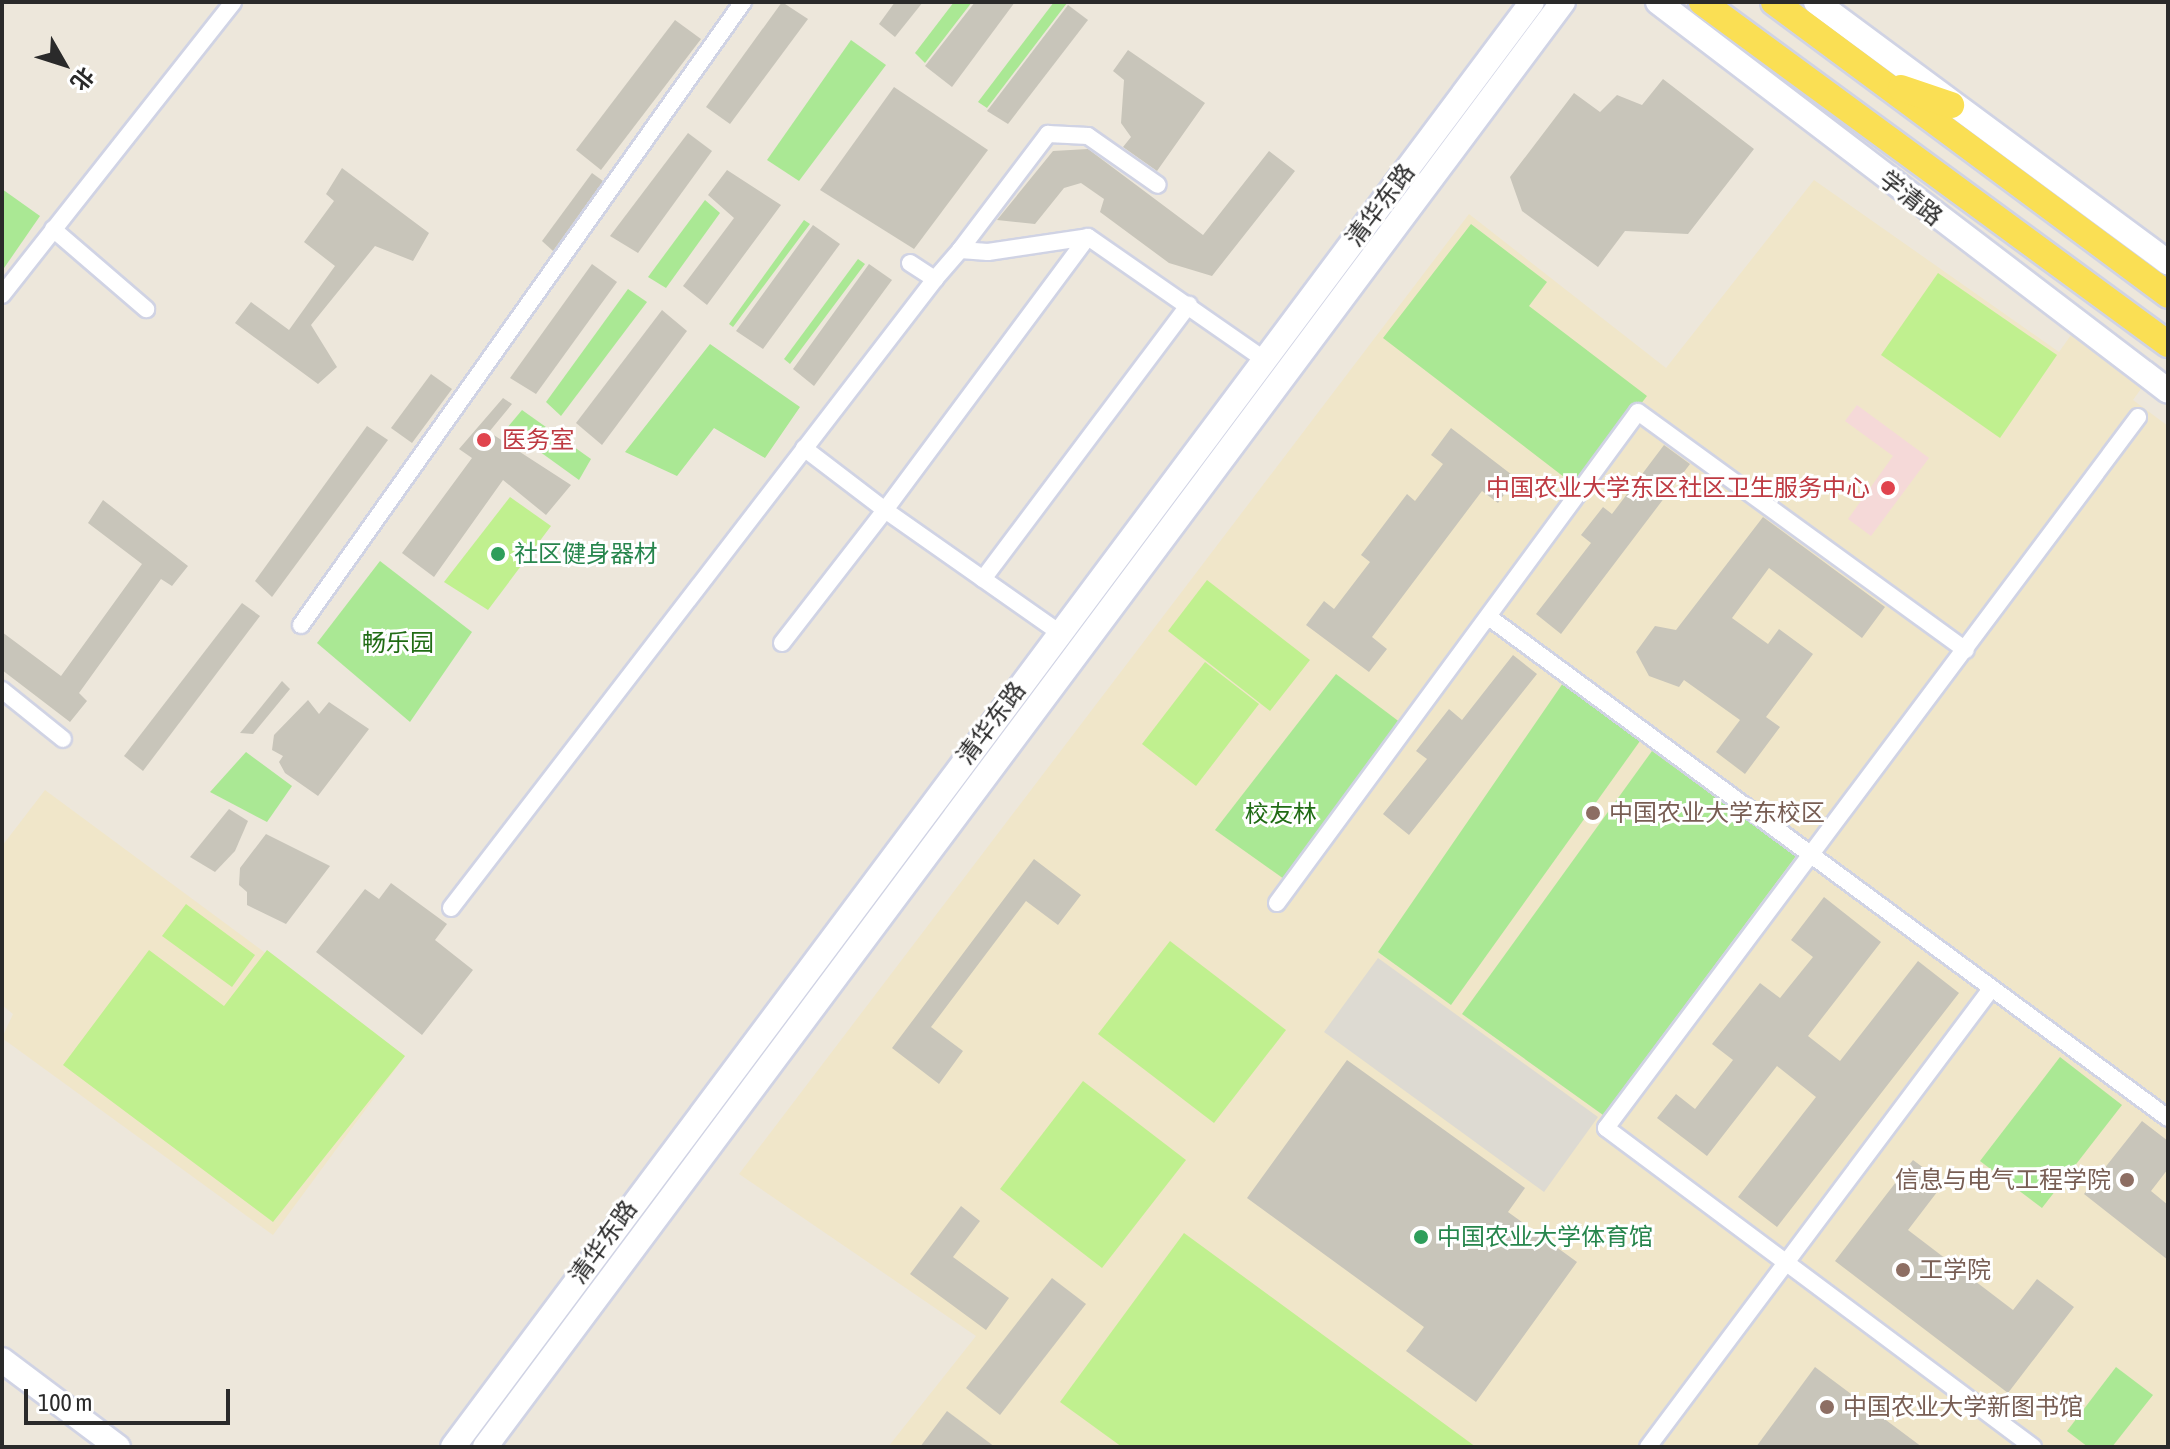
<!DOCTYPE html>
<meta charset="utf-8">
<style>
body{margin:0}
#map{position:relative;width:2170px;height:1449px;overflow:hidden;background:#ede7db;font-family:"Asap Condensed","Noto Sans SC",sans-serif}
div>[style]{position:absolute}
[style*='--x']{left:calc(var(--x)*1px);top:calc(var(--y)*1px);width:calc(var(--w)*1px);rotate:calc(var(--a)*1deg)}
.education>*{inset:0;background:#f0e6c9}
.medical>*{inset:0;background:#f5d9d8}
.green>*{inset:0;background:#aae894}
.pitch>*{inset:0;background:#c0f08f}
.plaza>*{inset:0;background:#dddad2}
.building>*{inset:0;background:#c8c5ba}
.roads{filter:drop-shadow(2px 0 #d0d3e4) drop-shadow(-2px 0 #d0d3e4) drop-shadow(0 2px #d0d3e4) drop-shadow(0 -2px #d0d3e4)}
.street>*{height:16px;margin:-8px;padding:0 8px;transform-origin:8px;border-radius:8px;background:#fff}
.secondary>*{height:24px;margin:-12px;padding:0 12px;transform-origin:12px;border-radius:12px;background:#fff}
.primary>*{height:26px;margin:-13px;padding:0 13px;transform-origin:13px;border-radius:13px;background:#fadf54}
.dots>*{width:22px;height:22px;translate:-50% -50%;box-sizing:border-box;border:4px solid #fff;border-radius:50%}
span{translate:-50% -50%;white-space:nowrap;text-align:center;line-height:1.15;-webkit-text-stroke:6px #fff;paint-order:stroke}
.street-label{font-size:24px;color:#2a2a2a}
.health-label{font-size:24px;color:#be3a42}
.left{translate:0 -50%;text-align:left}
.right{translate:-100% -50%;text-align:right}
.leisure-label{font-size:24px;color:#27864d}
.park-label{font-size:24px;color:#216c15}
.education-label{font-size:24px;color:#785e54}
.frame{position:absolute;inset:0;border:4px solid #2a2a2a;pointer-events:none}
.north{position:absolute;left:24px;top:24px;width:80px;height:80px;-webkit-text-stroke:6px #fff;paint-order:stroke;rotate:129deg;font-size:22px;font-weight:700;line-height:32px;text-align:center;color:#2a2a2a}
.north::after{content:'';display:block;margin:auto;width:28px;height:36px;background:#2a2a2a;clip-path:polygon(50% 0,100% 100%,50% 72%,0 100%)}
.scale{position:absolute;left:24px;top:1389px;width:206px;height:36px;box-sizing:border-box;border:4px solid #2a2a2a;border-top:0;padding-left:10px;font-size:24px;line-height:28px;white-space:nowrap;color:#2a2a2a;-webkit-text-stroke:6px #fff;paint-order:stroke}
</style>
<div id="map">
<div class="education">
<i style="clip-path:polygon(1814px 180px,2059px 352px,2071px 335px,2143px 386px,2133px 400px,2168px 426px,2168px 1447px,888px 1447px,976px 1336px,739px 1174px,1469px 214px,1666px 368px)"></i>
<i style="clip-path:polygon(45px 790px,405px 1056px,273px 1235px,2px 1038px,13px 1014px,2px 1005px,2px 846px)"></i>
</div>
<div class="medical">
<i style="clip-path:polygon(1857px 405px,1929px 458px,1871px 536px,1848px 519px,1893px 456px,1845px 421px)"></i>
</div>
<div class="green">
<i style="clip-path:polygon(954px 2px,972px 2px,925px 63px,915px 53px)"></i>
<i style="clip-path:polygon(1054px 2px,1067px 3px,987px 108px,978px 102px)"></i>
<i style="clip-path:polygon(851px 40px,886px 65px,799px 181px,767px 160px)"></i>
<i style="clip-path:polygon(2px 189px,40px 216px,2px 271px)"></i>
<i style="clip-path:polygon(705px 200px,720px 213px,666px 288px,648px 277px)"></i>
<i style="clip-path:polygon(804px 220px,810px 224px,733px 327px,729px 324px)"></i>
<i style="clip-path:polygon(1471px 224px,1547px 282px,1529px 306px,1647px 396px,1577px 487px,1383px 338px)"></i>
<i style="clip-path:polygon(858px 259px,865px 264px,790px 364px,784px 359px)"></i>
<i style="clip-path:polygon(628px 289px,647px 302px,561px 416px,546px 402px)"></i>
<i style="clip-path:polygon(710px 344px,800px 407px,765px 458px,714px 428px,677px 476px,625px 452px)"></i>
<i style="clip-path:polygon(522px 410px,591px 459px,579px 480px,507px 428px)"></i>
<i style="clip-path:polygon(380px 561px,472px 632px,410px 722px,317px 643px)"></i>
<i style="clip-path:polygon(1336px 674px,1401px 723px,1284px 879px,1215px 830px)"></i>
<i style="clip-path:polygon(1563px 683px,1640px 741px,1451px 1005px,1378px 952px)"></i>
<i style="clip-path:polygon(1652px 751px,1796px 856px,1603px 1115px,1462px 1014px)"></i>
<i style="clip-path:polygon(246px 752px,292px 786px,267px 822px,210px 792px)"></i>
<i style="clip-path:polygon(2060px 1057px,2122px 1105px,2042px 1208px,1980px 1161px)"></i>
<i style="clip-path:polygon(2116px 1367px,2153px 1395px,2112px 1447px,2088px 1447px,2067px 1431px)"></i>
</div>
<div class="pitch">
<i style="clip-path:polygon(1938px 273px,2057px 355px,2000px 438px,1881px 355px)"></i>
<i style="clip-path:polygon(510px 497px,551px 526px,488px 610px,444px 582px)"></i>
<i style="clip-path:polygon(1207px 580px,1310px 660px,1270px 711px,1168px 631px)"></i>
<i style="clip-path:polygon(1205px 662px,1259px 704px,1196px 786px,1142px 744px)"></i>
<i style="clip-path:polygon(186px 904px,255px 955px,232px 987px,162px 936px)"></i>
<i style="clip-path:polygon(1170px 941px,1286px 1030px,1214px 1123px,1098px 1034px)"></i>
<i style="clip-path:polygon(149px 950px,224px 1006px,267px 950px,405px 1056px,273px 1222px,63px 1065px)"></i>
<i style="clip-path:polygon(1083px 1081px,1186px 1160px,1102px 1268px,1000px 1189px)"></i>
<i style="clip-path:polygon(1184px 1233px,1476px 1447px,1122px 1447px,1060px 1402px)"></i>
</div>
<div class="plaza">
<i style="clip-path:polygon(1378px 958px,1598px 1117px,1544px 1192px,1324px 1032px)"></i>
</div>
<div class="building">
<i style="clip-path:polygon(782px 2px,808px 19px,730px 124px,706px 107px)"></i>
<i style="clip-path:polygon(895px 2px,923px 2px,895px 37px,879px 24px)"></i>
<i style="clip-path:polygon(975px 2px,1015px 2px,952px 87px,925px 66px)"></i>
<i style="clip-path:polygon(1068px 5px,1088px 20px,1008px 124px,987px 111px)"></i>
<i style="clip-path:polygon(675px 20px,701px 39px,601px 170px,576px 150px)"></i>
<i style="clip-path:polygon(1128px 50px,1205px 103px,1157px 171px,1123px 147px,1131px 137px,1121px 123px,1124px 80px,1113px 71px)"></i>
<i style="clip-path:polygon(1663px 79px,1754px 149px,1688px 234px,1625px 231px,1598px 267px,1522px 211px,1510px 177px,1574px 93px,1600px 112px,1617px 95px,1642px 105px)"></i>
<i style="clip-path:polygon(894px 87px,988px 150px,914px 249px,820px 190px)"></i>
<i style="clip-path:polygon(688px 133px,712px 151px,638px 253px,610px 236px)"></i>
<i style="clip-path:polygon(1088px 149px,1203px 235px,1269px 151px,1295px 171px,1212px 276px,1169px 263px,1100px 212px,1104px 199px,1081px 183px,1064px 188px,1035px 224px,997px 220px,1053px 151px)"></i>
<i style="clip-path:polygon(342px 168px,429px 233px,413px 261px,375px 246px,311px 325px,337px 367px,318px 384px,235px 323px,251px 302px,289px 330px,335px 266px,304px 242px,334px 201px,326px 194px)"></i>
<i style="clip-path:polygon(727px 170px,781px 205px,707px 305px,683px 286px,734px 218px,708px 195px)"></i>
<i style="clip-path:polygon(592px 173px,603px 181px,553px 251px,542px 241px)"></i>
<i style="clip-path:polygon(813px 225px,840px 244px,763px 349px,736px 331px)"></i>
<i style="clip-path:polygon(592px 264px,617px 282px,536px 394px,510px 378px)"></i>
<i style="clip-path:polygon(869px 264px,892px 280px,814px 386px,793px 369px)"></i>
<i style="clip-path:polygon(662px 310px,687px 331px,602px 445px,576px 423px)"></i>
<i style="clip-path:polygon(431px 374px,452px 389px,412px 443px,391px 428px)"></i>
<i style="clip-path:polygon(503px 398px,512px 404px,489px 432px,571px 485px,546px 515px,503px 480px,434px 577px,402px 553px,472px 458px,459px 449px)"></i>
<i style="clip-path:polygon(367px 426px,388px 440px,272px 597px,255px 581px)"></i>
<i style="clip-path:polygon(1451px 428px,1516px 478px,1498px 503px,1482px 491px,1372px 637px,1387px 649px,1369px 672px,1306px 625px,1324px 601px,1334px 609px,1370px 562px,1361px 555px,1407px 494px,1415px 501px,1443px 464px,1431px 455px)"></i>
<i style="clip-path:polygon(1664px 445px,1690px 464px,1561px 634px,1536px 614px,1591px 543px,1581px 535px,1603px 507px,1612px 514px)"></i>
<i style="clip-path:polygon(103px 500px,188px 566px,172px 586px,161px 579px,79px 693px,87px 701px,70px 722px,2px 670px,2px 632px,61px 676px,142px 564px,88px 523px)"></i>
<i style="clip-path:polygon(1763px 517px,1885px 607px,1862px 638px,1769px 568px,1732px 618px,1768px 644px,1779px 629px,1813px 654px,1766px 717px,1780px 727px,1745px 774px,1716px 752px,1740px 720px,1684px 680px,1679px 687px,1649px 676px,1636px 652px,1655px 626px,1676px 630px)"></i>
<i style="clip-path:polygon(242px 603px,260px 616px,143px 771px,124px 756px)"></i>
<i style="clip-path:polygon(1513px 655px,1537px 674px,1409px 835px,1383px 814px,1427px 759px,1416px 751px,1449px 709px,1462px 720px)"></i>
<i style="clip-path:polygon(282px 681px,290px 689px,253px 734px,240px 733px)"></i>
<i style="clip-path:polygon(308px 700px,319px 714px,329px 702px,369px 729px,318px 796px,285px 773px,279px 762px,283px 756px,272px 750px,274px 735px)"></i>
<i style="clip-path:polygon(229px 809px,248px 821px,235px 851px,215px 872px,190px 857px)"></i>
<i style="clip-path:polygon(266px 834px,330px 866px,286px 924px,247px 905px,247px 892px,239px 885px,240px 868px)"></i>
<i style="clip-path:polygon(1034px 859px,1081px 895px,1058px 925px,1026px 901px,931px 1027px,963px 1051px,939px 1084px,892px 1048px)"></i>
<i style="clip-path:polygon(391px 883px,447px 924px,435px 940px,473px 970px,422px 1035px,316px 952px,365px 889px,379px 899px)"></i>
<i style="clip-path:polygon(1824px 897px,1881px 942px,1808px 1036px,1840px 1061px,1918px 961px,1959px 993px,1777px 1227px,1738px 1197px,1816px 1097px,1777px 1066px,1707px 1156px,1657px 1118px,1676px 1094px,1695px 1109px,1733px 1060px,1712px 1044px,1760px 983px,1780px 998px,1813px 957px,1791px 940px)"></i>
<i style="clip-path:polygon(1347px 1060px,1525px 1188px,1508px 1212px,1577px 1262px,1476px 1402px,1406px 1351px,1424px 1327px,1247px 1198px)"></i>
<i style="clip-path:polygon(2142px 1121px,2168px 1141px,2168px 1169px,2151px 1191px,2168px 1205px,2168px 1260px,2084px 1194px)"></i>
<i style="clip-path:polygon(1913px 1160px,1944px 1183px,1908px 1230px,2013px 1310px,2037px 1279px,2074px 1307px,2008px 1393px,1835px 1261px)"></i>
<i style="clip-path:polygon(961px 1206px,980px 1221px,953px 1257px,1009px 1298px,986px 1330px,910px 1274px)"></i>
<i style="clip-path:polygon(1052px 1278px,1086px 1304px,1000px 1415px,966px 1388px)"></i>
<i style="clip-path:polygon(1815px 1367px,1922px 1447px,1756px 1447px)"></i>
<i style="clip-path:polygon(947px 1411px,995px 1447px,920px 1447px)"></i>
</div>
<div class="roads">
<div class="street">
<i style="--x:53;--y:229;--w:123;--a:40.7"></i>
<i style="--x:960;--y:250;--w:146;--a:-52.8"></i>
<i style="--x:1048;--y:134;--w:40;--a:2.9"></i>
<i style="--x:1088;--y:136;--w:85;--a:35"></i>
<i style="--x:910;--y:263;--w:30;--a:33"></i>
<i style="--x:935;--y:279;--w:38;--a:-49"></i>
<i style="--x:960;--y:250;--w:28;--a:4"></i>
<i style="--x:988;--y:252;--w:101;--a:-8.5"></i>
<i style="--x:1088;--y:237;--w:216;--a:34.8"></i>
<i style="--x:2;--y:295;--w:373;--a:-51.7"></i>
<i style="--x:983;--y:579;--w:343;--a:-53.1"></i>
<i style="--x:1490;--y:618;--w:842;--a:36.41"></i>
<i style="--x:301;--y:625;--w:764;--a:-54.65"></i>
<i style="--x:1060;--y:633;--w:214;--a:-144.9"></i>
<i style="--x:885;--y:510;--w:340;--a:-53.4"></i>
<i style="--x:782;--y:643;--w:168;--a:-52.2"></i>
<i style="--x:885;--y:510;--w:102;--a:-142.6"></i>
<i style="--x:2;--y:690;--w:78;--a:38.8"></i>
<i style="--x:1277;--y:903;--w:609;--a:-53.68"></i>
<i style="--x:1638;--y:412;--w:405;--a:36"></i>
<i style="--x:451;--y:908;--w:794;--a:-52.42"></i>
<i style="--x:1648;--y:1447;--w:572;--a:-53.17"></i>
<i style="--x:2033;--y:1447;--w:533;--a:-143.24"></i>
<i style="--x:1606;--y:1128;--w:888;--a:-53.19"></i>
</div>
<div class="secondary">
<i style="--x:1658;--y:2;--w:641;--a:37.33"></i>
<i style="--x:1816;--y:2;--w:438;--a:36.5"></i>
<i style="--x:2;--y:1360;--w:145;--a:36.9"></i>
<i style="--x:453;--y:1447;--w:1803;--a:-53.25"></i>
<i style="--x:485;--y:1447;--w:1803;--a:-53.28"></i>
</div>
<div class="primary">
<i style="--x:1702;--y:2;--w:578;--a:36.28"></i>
<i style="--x:1774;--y:2;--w:491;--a:36.6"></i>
<i style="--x:1901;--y:88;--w:53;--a:18.8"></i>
</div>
</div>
<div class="dots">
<i style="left:484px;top:440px;background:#e0444e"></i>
<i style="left:1888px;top:488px;background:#e0444e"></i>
<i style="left:498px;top:554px;background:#2e9e5b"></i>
<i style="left:1593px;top:813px;background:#8d6e63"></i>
<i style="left:2127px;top:1180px;background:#8d6e63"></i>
<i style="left:1421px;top:1237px;background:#2e9e5b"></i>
<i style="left:1903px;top:1270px;background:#8d6e63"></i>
<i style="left:1827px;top:1407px;background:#8d6e63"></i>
</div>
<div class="street-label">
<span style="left:1911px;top:198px;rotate:38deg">学清路</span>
<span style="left:1380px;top:205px;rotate:-53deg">清华东路</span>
<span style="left:991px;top:723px;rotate:-53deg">清华东路</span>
<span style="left:603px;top:1242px;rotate:-54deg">清华东路</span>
</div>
<div class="health-label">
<span class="left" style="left:502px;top:440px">医务室</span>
<span class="right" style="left:1870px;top:488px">中国农业大学东区社区卫生服务中心</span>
</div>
<div class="leisure-label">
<span class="left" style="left:514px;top:554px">社区健身器材</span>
<span class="left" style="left:1437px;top:1237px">中国农业大学体育馆</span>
</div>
<div class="park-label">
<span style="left:398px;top:643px">畅乐园</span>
<span style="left:1281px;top:814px">校友林</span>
</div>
<div class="education-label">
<span class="left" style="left:1609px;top:813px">中国农业大学东校区</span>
<span class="right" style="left:2111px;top:1180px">信息与电气工程学院</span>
<span class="left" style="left:1919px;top:1270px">工学院</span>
<span class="left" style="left:1843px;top:1407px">中国农业大学新图书馆</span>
</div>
<div class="frame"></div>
<div class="north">北</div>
<div class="scale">100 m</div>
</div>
